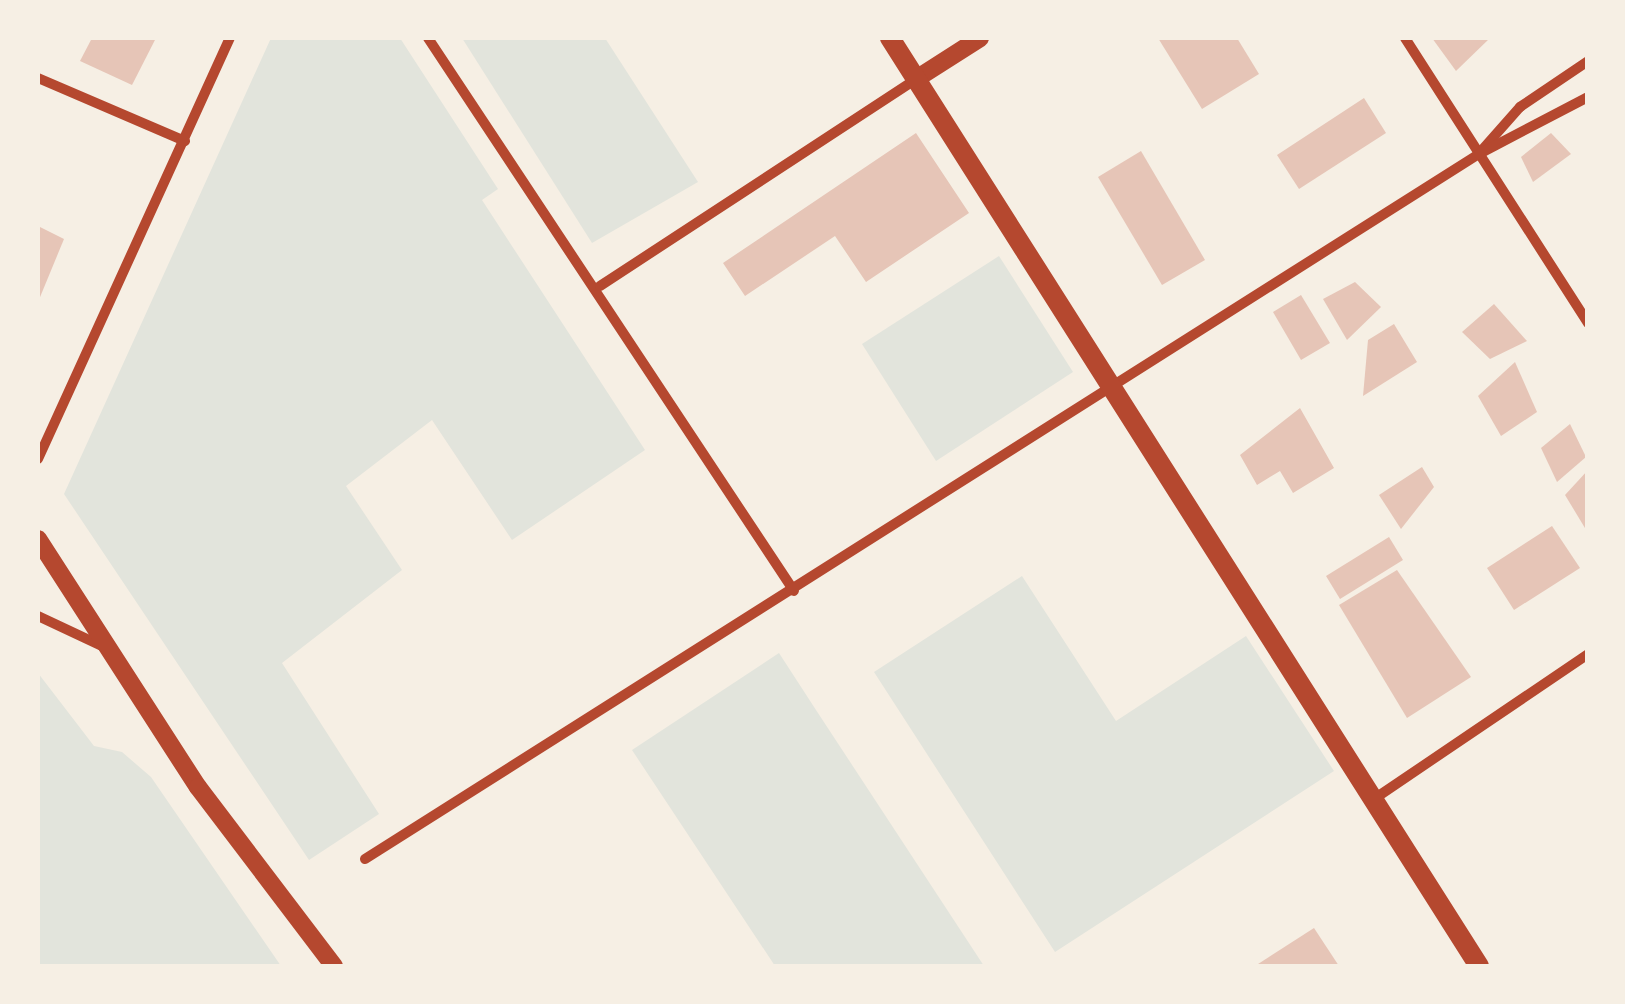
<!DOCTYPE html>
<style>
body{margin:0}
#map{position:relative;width:1625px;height:1004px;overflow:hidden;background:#f6efe4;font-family:"Fira Sans",sans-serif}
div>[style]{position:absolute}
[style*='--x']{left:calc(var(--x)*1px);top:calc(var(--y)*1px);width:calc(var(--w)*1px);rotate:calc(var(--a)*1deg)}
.green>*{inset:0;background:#e2e4dc}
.building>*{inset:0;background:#e6c5b7}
.minor>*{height:10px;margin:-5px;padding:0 5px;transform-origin:5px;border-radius:5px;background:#b5482f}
.tertiary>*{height:18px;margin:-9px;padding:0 9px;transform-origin:9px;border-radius:9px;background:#b5482f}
.secondary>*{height:20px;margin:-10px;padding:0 10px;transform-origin:10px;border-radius:10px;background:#b5482f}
span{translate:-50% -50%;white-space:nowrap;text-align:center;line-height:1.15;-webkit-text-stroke:8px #f6efe4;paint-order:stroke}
.frame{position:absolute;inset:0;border:40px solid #f6efe4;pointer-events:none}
</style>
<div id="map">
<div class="green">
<i style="clip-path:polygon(271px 38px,400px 38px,498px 189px,482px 200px,645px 450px,512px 540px,432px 420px,346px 486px,402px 570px,282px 663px,379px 814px,309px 860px,64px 494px)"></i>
<i style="clip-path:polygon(462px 38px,605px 38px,698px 182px,592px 243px)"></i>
<i style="clip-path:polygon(999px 256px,1073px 372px,936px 461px,862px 344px)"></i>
<i style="clip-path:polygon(1022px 576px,1116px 721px,1246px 636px,1334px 771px,1055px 952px,874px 672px)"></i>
<i style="clip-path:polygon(779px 653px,816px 710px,984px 966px,775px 966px,632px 750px)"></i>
<i style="clip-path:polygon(38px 673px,94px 746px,122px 752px,151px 777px,281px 966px,38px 966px)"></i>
</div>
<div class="building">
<i style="clip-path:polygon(92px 38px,156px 38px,132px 85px,80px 61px)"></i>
<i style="clip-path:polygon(1158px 38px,1237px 38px,1259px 74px,1202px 109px)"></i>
<i style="clip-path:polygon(1432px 38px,1490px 38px,1456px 71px)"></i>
<i style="clip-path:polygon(1364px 98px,1386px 133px,1299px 189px,1277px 155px)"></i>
<i style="clip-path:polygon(916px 133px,969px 213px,866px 282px,835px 236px,745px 296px,723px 263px)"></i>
<i style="clip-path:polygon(1551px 133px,1571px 154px,1533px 182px,1521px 157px)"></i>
<i style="clip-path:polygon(1141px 151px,1205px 260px,1162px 285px,1098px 177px)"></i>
<i style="clip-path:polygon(38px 226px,64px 239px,38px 302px)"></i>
<i style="clip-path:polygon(1355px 282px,1381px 307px,1347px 340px,1323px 299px)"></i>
<i style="clip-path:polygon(1301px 295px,1330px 343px,1301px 360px,1273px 312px)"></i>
<i style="clip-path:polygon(1494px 304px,1527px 341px,1490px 359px,1462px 332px)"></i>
<i style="clip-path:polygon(1394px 324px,1417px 362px,1363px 396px,1368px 340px)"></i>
<i style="clip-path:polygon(1515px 362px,1537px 412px,1501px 436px,1478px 396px)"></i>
<i style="clip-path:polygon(1300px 408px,1334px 468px,1293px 493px,1280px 471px,1257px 485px,1240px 455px)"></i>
<i style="clip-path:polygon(1570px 424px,1586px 457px,1557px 482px,1541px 448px)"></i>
<i style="clip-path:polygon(1422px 467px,1434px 487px,1401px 529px,1379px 495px)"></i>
<i style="clip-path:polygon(1588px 470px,1588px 533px,1565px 495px)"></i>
<i style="clip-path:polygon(1552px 526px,1580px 568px,1514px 610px,1487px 568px)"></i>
<i style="clip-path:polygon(1389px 537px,1403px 560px,1340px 599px,1326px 576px)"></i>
<i style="clip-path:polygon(1397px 570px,1471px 677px,1407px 718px,1339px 605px)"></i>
<i style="clip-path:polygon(1314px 928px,1339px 966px,1255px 966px)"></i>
</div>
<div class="minor">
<i style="--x:428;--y:38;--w:663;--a:56.5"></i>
<i style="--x:1405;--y:38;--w:339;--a:57.3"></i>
<i style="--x:38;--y:78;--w:160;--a:23.2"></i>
<i style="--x:1482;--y:150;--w:57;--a:-48.5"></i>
<i style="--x:1520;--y:107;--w:82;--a:-34.1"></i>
<i style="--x:600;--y:286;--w:378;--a:-33.2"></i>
<i style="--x:38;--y:459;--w:463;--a:-65.5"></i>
<i style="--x:38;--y:616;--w:73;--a:25.2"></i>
<i style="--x:1374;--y:799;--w:258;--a:-34.1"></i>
<i style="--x:365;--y:859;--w:1318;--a:-32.33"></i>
<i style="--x:1479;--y:154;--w:123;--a:-27.6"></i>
</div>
<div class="tertiary">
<i style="--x:916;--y:79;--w:76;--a:-32.6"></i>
<i style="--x:38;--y:539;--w:295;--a:57.2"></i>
<i style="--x:198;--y:787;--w:225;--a:52.8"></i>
</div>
<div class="secondary">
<i style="--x:890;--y:38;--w:1099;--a:57.6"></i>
</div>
<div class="frame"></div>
</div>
